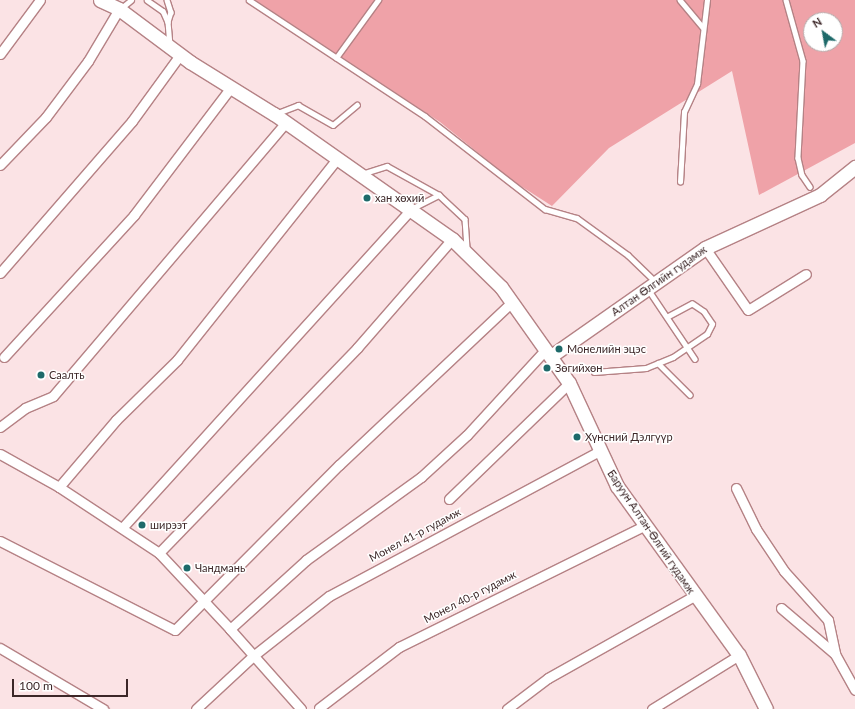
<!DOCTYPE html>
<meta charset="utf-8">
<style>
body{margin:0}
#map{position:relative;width:855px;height:709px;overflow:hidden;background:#fbe3e5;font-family:Lato,sans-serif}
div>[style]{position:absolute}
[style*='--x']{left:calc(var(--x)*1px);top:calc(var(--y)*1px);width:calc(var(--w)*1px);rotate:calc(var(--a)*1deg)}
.green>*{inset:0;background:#efa2a8}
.roads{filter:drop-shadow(1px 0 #b58285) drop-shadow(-1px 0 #b58285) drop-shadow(0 1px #b58285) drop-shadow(0 -1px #b58285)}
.service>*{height:4.5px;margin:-2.25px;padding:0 2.25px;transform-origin:2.25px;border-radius:2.25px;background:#fff}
.minor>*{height:9px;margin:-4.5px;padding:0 4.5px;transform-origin:4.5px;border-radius:4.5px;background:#fff}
.secondary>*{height:13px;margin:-6.5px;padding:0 6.5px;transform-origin:6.5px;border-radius:6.5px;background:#fff}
.dots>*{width:11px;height:11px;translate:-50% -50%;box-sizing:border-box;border:2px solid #fff;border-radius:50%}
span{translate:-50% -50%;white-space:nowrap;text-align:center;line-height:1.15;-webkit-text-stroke:3px #fff;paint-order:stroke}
.poi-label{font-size:11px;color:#3c2728}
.left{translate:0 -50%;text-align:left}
.street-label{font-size:11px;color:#3c2728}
.north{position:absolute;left:803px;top:12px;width:40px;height:40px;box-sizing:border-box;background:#fff;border:1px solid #b1a9a9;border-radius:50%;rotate:328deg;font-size:11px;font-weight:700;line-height:16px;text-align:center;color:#3c2728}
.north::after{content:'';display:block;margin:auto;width:14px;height:18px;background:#1e6a6a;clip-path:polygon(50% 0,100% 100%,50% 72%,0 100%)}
.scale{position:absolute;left:12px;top:679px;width:116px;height:18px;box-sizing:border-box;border:2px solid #3c2728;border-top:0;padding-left:5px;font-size:12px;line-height:14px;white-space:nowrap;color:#3c2728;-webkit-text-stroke:3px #fff;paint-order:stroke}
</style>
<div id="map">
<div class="green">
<i style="clip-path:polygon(evenodd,255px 0,855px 0,855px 143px,759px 195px,732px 71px,609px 148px,552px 206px,513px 181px,440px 122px,255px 0,811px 20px,835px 20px,835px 44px,811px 44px,811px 20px)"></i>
</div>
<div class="roads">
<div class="service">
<i style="--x:147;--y:0;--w:19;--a:35"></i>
<i style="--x:163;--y:11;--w:12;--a:66"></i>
<i style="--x:168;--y:22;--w:21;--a:85"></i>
<i style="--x:167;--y:0;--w:13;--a:72"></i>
<i style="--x:171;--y:12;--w:10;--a:107"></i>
<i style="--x:249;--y:0;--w:211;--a:33.4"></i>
<i style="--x:425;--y:116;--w:152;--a:37.8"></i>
<i style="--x:545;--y:209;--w:33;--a:16"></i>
<i style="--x:577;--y:218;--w:63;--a:36"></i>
<i style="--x:628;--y:255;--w:37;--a:44"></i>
<i style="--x:680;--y:0;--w:35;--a:50"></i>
<i style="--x:786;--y:0;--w:63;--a:74.4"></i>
<i style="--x:803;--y:61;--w:97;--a:93"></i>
<i style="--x:798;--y:158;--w:17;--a:77"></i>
<i style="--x:802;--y:175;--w:14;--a:56"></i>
<i style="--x:120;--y:9;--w:14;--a:-39"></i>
<i style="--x:336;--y:58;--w:72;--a:-54.1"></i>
<i style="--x:275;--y:114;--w:25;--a:-21"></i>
<i style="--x:298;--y:105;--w:40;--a:29.7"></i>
<i style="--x:333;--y:125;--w:31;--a:-40"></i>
<i style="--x:362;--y:174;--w:26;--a:-18"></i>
<i style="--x:387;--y:166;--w:60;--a:29.1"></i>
<i style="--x:680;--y:182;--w:70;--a:-86.7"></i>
<i style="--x:684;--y:112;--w:31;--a:-65"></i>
<i style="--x:697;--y:84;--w:85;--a:-83.2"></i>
<i style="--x:411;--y:209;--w:31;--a:-27"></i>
<i style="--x:439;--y:195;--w:35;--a:43"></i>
<i style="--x:465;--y:219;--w:31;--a:86"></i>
<i style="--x:648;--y:289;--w:84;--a:56.1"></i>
<i style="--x:658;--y:363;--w:45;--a:45"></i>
<i style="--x:594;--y:372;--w:52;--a:-4.4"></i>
<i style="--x:646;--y:368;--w:29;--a:-22"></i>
<i style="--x:673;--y:357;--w:41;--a:-34.1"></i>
<i style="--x:707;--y:334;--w:11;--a:-63"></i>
<i style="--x:712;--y:324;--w:14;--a:-124"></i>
<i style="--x:704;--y:312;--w:14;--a:-146"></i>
<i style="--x:692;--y:304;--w:27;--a:152"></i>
</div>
<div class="minor">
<i style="--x:0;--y:54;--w:67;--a:-53.5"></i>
<i style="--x:0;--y:165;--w:66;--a:-46.2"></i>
<i style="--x:46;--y:117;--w:70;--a:-53.1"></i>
<i style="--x:88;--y:61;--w:61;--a:-59.2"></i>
<i style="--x:705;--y:248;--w:75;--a:55.3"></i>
<i style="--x:748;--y:310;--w:68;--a:-31.8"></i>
<i style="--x:0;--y:273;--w:201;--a:-49"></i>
<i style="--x:132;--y:121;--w:82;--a:-54"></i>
<i style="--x:4;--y:357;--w:193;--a:-47.5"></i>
<i style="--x:134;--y:215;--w:161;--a:-52.8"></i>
<i style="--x:0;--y:427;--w:31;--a:-37"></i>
<i style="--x:25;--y:408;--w:30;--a:-23"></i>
<i style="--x:53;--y:396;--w:358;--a:-49.6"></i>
<i style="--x:0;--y:454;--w:68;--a:29.2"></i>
<i style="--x:59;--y:487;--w:120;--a:33.4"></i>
<i style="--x:159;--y:553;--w:104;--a:46.9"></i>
<i style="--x:59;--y:487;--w:88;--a:-49.6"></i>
<i style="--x:116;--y:420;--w:86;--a:-44.5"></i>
<i style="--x:177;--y:360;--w:257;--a:-51.5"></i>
<i style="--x:736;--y:488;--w:46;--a:64"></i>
<i style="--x:756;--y:529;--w:50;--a:56.3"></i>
<i style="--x:784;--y:571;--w:66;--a:48.1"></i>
<i style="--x:828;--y:620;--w:35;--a:78"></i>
<i style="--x:449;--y:499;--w:167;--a:-44"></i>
<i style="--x:122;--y:528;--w:429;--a:-47.8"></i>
<i style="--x:0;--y:541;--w:196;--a:27"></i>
<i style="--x:175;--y:630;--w:233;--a:-45.2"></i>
<i style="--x:339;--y:465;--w:238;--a:-43.3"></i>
<i style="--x:159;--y:553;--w:285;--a:-46"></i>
<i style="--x:357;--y:348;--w:145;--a:-48.9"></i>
<i style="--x:781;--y:608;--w:71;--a:40.4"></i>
<i style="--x:835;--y:654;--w:41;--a:60.9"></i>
<i style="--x:0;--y:648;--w:120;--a:30.6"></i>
<i style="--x:319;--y:708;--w:101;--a:-37.3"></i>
<i style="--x:399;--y:647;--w:273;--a:-26.3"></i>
<i style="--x:196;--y:709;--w:78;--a:-42.9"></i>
<i style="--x:253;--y:656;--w:97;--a:-38.3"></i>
<i style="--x:329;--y:596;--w:305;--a:-28.2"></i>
<i style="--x:301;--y:709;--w:107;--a:-131.6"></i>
<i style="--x:230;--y:629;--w:103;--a:-42.2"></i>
<i style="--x:306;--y:560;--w:142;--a:-35.8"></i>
<i style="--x:421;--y:477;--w:62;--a:-42.4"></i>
<i style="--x:467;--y:435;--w:117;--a:-47.4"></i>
<i style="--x:507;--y:709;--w:51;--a:-37.1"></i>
<i style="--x:548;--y:678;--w:167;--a:-29.3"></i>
<i style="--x:652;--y:709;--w:102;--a:-31.8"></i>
</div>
<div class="secondary">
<i style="--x:100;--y:0;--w:21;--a:25"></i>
<i style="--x:119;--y:9;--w:89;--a:36.7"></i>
<i style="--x:190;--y:62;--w:99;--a:31.8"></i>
<i style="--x:274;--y:114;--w:218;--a:35.1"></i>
<i style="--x:452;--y:239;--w:69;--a:44.4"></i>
<i style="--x:501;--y:287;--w:118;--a:54.7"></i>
<i style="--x:569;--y:383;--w:114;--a:65"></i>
<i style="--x:617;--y:486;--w:208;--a:54.2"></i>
<i style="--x:739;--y:655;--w:60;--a:63.4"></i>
<i style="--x:551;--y:356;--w:188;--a:-35"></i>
<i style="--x:705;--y:248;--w:127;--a:-24.7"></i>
<i style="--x:820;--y:195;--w:45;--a:-38.7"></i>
</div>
</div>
<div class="dots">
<i style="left:367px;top:198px;background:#1e6a6a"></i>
<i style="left:559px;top:349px;background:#1e6a6a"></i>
<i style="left:547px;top:368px;background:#1e6a6a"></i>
<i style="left:41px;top:375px;background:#1e6a6a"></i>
<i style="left:577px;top:437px;background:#1e6a6a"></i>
<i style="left:142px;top:525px;background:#1e6a6a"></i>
<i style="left:187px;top:568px;background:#1e6a6a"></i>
</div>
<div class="poi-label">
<span class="left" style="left:375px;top:198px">хан хөхий</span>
<span class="left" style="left:567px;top:349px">Монелийн эцэс</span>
<span class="left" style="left:555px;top:368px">Зөгийхөн</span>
<span class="left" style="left:49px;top:375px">Саалть</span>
<span class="left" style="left:585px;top:437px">Хүнсний Дэлгүүр</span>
<span class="left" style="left:150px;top:525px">ширээт</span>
<span class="left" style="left:195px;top:568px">Чандмань</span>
</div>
<div class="street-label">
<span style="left:659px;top:281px;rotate:-35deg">Алтан Өлгийн гудамж</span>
<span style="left:651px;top:532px;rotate:56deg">Баруун Алтан-Өлгий гудамж</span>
<span style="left:415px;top:535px;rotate:-28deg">Монел 41-р гудамж</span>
<span style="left:470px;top:597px;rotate:-27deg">Монел 40-р гудамж</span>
</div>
<div class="north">N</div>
<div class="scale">100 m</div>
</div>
